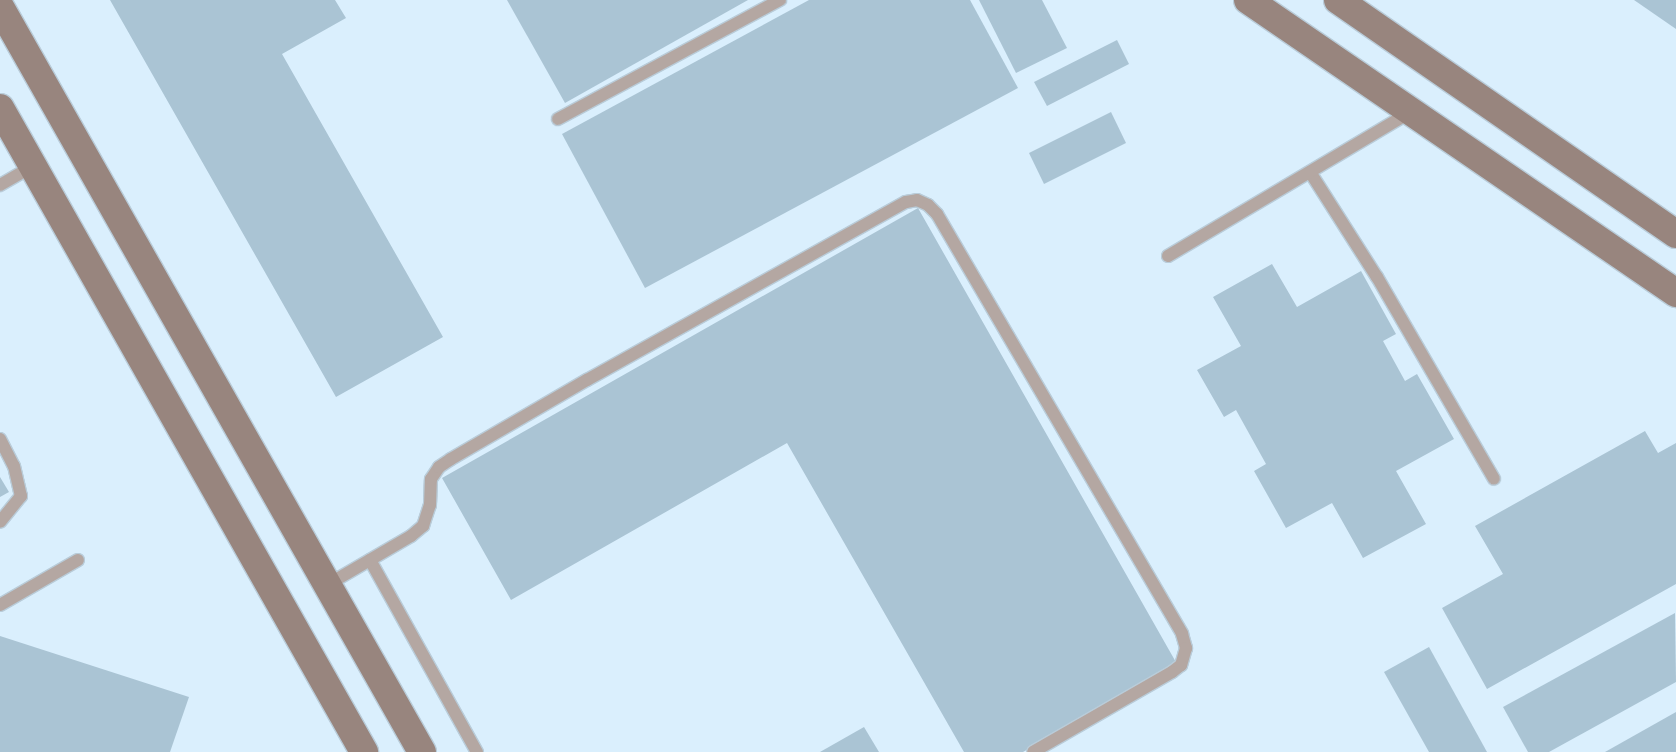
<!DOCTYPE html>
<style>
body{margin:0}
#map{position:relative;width:1676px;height:752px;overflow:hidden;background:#daeffd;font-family:Mulish,sans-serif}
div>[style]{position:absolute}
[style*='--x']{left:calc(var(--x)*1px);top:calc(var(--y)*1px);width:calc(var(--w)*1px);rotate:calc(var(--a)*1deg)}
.building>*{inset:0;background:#aac4d4}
.roads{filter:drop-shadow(1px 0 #b9ccd9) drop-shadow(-1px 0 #b9ccd9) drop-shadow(0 1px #b9ccd9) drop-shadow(0 -1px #b9ccd9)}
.lane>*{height:12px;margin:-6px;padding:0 6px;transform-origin:6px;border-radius:6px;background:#b4a7a2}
.secondary>*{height:28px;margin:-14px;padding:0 14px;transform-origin:14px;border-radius:14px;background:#98857e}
span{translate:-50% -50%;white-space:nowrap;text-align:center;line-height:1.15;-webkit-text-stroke:5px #f4fafd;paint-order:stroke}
</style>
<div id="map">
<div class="building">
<i style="clip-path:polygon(110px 0,335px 0,346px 18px,282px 54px,443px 337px,336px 397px)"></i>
<i style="clip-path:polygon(507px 0,748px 0,565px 103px)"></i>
<i style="clip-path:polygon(809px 0,970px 0,1018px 88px,645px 288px,562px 134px)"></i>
<i style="clip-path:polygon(979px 0,1042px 0,1067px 48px,1016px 73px)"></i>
<i style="clip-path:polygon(1634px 0,1676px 0,1676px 29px)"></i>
<i style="clip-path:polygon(1117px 40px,1129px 64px,1047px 106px,1034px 82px)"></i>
<i style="clip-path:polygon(1111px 112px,1126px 143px,1044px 184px,1029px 153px)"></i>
<i style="clip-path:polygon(918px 208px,1177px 664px,1023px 752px,964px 752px,787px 443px,511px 600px,442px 478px)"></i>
<i style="clip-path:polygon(1272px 264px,1297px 307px,1361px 271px,1396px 334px,1383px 341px,1405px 381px,1417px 374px,1454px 439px,1396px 471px,1426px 524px,1363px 558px,1332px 503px,1286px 528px,1254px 471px,1266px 464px,1236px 410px,1224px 417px,1197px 370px,1241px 346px,1213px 297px)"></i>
<i style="clip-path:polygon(1645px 431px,1658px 453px,1676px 443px,1676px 584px,1487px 689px,1442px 608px,1503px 574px,1475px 526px)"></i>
<i style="clip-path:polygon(0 477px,9px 492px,0 497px)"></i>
<i style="clip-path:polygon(1675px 613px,1676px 682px,1549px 752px,1528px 752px,1503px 707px)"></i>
<i style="clip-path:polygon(0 636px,189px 697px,170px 752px,0 752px)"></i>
<i style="clip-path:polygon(1429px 647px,1487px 752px,1429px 752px,1384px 672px)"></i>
<i style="clip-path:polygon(1676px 712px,1676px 752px,1605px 752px)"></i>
<i style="clip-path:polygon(864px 727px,879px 752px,820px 752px)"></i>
</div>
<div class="roads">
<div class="lane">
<i style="--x:558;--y:119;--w:252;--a:-28.2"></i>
<i style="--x:1310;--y:172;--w:125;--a:57.5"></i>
<i style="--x:1377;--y:277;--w:233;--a:59.9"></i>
<i style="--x:0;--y:185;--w:38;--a:-30"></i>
<i style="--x:1168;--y:256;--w:282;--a:-30.7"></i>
<i style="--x:0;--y:439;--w:30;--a:63"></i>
<i style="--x:14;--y:466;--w:31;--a:77"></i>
<i style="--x:21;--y:496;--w:33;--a:129"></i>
<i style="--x:370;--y:560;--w:220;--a:60.9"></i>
<i style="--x:327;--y:585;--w:97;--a:-30.3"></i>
<i style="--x:411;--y:536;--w:16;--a:-40"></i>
<i style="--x:423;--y:526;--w:22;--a:-72"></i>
<i style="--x:430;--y:505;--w:26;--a:-88"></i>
<i style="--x:431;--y:479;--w:14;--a:-56"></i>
<i style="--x:439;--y:467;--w:14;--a:-34"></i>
<i style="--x:451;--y:459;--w:157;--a:-30.2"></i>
<i style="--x:587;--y:380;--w:365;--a:-29.2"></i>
<i style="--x:906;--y:202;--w:11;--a:-10"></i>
<i style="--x:917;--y:200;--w:12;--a:24"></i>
<i style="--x:928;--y:205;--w:13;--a:45"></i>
<i style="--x:937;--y:214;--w:486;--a:59.7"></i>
<i style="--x:1182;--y:634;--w:15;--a:74"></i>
<i style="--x:1186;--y:648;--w:18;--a:106"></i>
<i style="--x:1181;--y:665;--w:11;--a:142"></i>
<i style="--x:1172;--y:672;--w:160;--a:150.1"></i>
<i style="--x:0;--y:605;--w:90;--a:-30"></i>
</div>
<div class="secondary">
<i style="--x:1248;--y:0;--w:519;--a:34.39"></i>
<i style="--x:1338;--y:0;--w:411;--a:34.7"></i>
<i style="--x:0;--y:7;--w:856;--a:60.47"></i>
<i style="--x:0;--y:108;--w:740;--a:60.52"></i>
</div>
</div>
</div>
